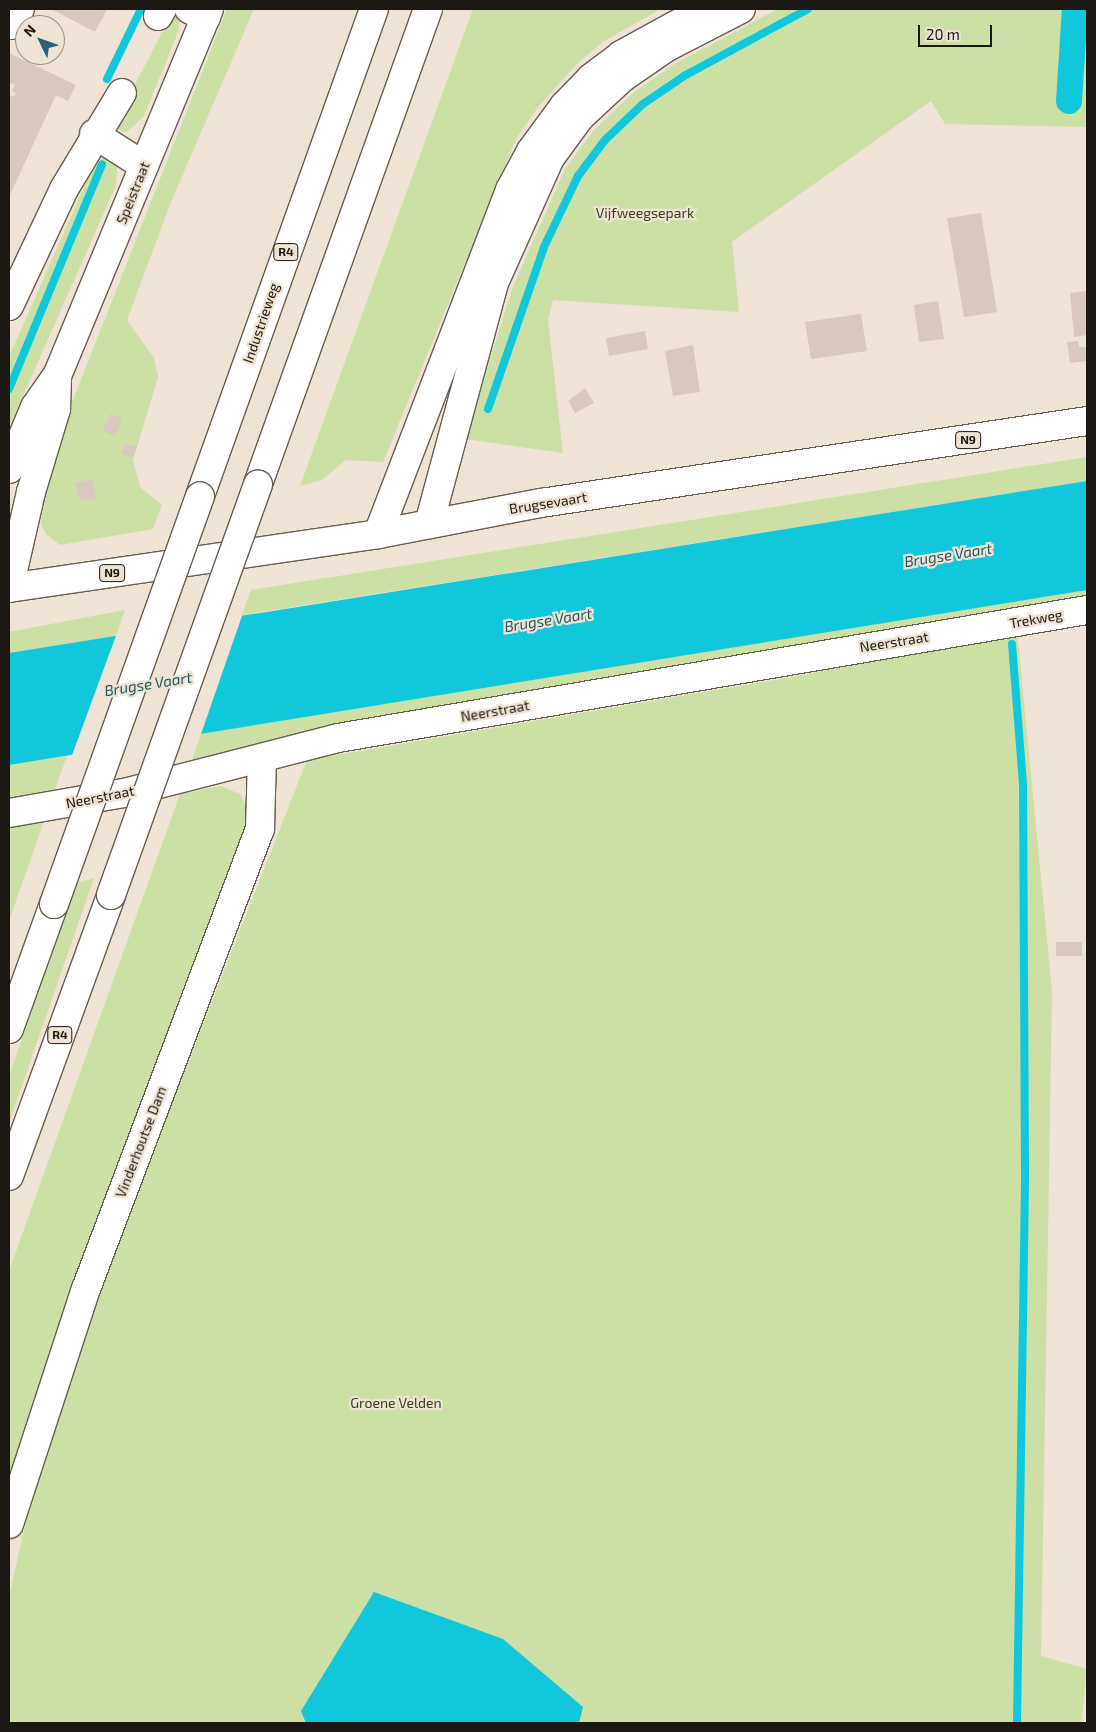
<!DOCTYPE html>
<style>
body{margin:0}
#map{position:relative;width:1096px;height:1732px;overflow:hidden;background:#eee3d4;font-family:"Exo 2",sans-serif}
div>[style]{position:absolute}
[style*='--x']{left:calc(var(--x)*1px);top:calc(var(--y)*1px);width:calc(var(--w)*1px);rotate:calc(var(--a)*1deg)}
.green>*{inset:0;background:#ccdfa4}
.water>*{inset:0;background:#11c7dc}
.pier>*{inset:0;background:#eee3d4}
.stream>*{height:8px;margin:-4px;padding:0 4px;transform-origin:4px;border-radius:4px;background:#11c7dc}
.canal>*{height:26px;margin:-13px;padding:0 13px;transform-origin:13px;border-radius:13px;background:#11c7dc}
.building>*{inset:0;background:#d9c8be}
.roads{filter:drop-shadow(1px 0 #665d50) drop-shadow(-1px 0 #665d50) drop-shadow(0 1px #665d50) drop-shadow(0 -1px #665d50)}
.minor>*{height:28px;margin:-14px;padding:0 14px;transform-origin:14px;border-radius:14px;background:#fff}
.tertiary>*{height:28px;margin:-14px;padding:0 14px;transform-origin:14px;border-radius:14px;background:#fff}
.primary>*{height:28px;margin:-14px;padding:0 14px;transform-origin:14px;border-radius:14px;background:#fff}
.trunk>*{height:28px;margin:-14px;padding:0 14px;transform-origin:14px;border-radius:14px;background:#fff}
.bridges{filter:drop-shadow(1px 0 #665d50) drop-shadow(-1px 0 #665d50) drop-shadow(0 1px #665d50) drop-shadow(0 -1px #665d50)}
.trunk-bridge>*{height:28px;margin:-14px;padding:0 14px;transform-origin:14px;border-radius:14px;background:#fff}
span{translate:-50% -50%;white-space:nowrap;text-align:center;line-height:1.15;-webkit-text-stroke:4.5px #eee3d4;paint-order:stroke}
.shield-label span{padding:1px 4px;background:#eee3d4;border:1px solid;border-radius:4px;-webkit-text-stroke-width:0}
.shield-label{font-size:12px;color:#1b1712;font-weight:700}
.street-label{font-size:14px;color:#1b1712}
.park-label{font-size:14px;color:#354018}
.water-label{font-size:15px;color:#17575f;font-style:italic}
.frame{position:absolute;inset:0;border:10px solid #1b1712;pointer-events:none}
.north{position:absolute;left:15px;top:15px;width:50px;height:50px;box-sizing:border-box;background:#eee3d4;border:1px solid #9a9186;border-radius:50%;rotate:312deg;font-size:14px;font-weight:700;line-height:20px;text-align:center;color:#1b1712}
.north::after{content:'';display:block;margin:auto;width:18px;height:22px;background:#29617b;clip-path:polygon(50% 0,100% 100%,50% 72%,0 100%)}
.scale{position:absolute;left:918px;top:25px;width:74px;height:22px;box-sizing:border-box;border:2px solid #1b1712;border-top:0;padding-left:6px;font-size:15px;line-height:18px;white-space:nowrap;color:#1b1712;-webkit-text-stroke:4px #eee3d4;paint-order:stroke}
</style>
<div id="map">
<div class="green">
<i style="clip-path:polygon(227px 9px,254px 9px,171px 202px,127px 320px,154px 358px,158px 377px,133px 460px,140px 487px,162px 505px,153px 529px,60px 545px,45px 533px,41px 523px,54px 448px)"></i>
<i style="clip-path:polygon(473px 9px,661px 9px,604px 41px,578px 63px,538px 107px,516px 139px,383px 462px,346px 460px,322px 480px,300px 486px)"></i>
<i style="clip-path:polygon(778px 9px,1087px 9px,1087px 127px,945px 124px,931px 101px,732px 242px,739px 312px,553px 300px,548px 320px,563px 453px,465px 439px,512px 289px,565px 169px,594px 130px,634px 92px,676px 63px)"></i>
<i style="clip-path:polygon(171px 15px,178px 15px,179px 30px,144px 116px,127px 132px,117px 130px,125px 104px)"></i>
<i style="clip-path:polygon(104px 156px,117px 167px,116px 185px,9px 428px,9px 357px,92px 169px)"></i>
<i style="clip-path:polygon(1087px 457px,1087px 481px,242px 615px,251px 590px)"></i>
<i style="clip-path:polygon(1087px 589px,1087px 600px,189px 768px,201px 734px)"></i>
<i style="clip-path:polygon(125px 610px,116px 636px,9px 653px,9px 632px)"></i>
<i style="clip-path:polygon(1017px 631px,1052px 991px,1041px 1656px,1087px 1669px,1081px 1723px,9px 1723px,9px 1597px,41px 1454px,137px 1192px,307px 760px,798px 676px)"></i>
<i style="clip-path:polygon(67px 756px,53px 794px,9px 801px,9px 765px)"></i>
<i style="clip-path:polygon(221px 786px,240px 794px,251px 817px,9px 1488px,9px 1271px,180px 794px)"></i>
<i style="clip-path:polygon(44px 821px,9px 921px,9px 827px)"></i>
<i style="clip-path:polygon(94px 878px,9px 1123px,9px 1076px,77px 883px)"></i>
</div>
<div class="water">
<i style="clip-path:polygon(1087px 481px,1087px 590px,9px 765px,9px 653px)"></i>
<i style="clip-path:polygon(374px 1592px,503px 1639px,583px 1707px,579px 1723px,306px 1723px,301px 1711px)"></i>
</div>
<div class="pier">
<i style="clip-path:polygon(243px 613px,200px 737px,71px 758px,117px 633px)"></i>
</div>
<div class="stream">
<i style="--x:107;--y:79;--w:76;--a:-64.1"></i>
<i style="--x:9;--y:389;--w:243;--a:-67.5"></i>
<i style="--x:488;--y:409;--w:171;--a:-70.9"></i>
<i style="--x:544;--y:247;--w:79;--a:-64.4"></i>
<i style="--x:578;--y:176;--w:45;--a:-53.1"></i>
<i style="--x:605;--y:140;--w:52;--a:-43.5"></i>
<i style="--x:643;--y:104;--w:50;--a:-34.3"></i>
<i style="--x:684;--y:76;--w:141;--a:-28.4"></i>
<i style="--x:1012;--y:644;--w:141;--a:85.5"></i>
<i style="--x:1023;--y:785;--w:398;--a:89.7"></i>
<i style="--x:1025;--y:1183;--w:540;--a:90.85"></i>
</div>
<div class="canal">
<i style="--x:1069;--y:101;--w:92;--a:-86.3"></i>
</div>
<div class="building">
<i style="clip-path:polygon(51px 9px,107px 9px,95px 32px)"></i>
<i style="clip-path:polygon(9px 49px,11px 54px,76px 85px,68px 101px,56px 95px,9px 197px,9px 95px,13px 97px,16px 93px,12px 91px,15px 84px,9px 83px)"></i>
<i style="clip-path:polygon(981px 213px,997px 312px,964px 317px,947px 218px)"></i>
<i style="clip-path:polygon(1087px 291px,1087px 335px,1074px 337px,1070px 293px)"></i>
<i style="clip-path:polygon(938px 301px,944px 339px,919px 342px,914px 305px)"></i>
<i style="clip-path:polygon(861px 314px,867px 351px,811px 359px,805px 322px)"></i>
<i style="clip-path:polygon(645px 331px,648px 349px,609px 356px,606px 338px)"></i>
<i style="clip-path:polygon(1078px 341px,1079px 347px,1087px 347px,1087px 361px,1070px 363px,1067px 342px)"></i>
<i style="clip-path:polygon(693px 345px,700px 392px,673px 396px,665px 351px)"></i>
<i style="clip-path:polygon(585px 388px,594px 403px,575px 413px,568px 401px)"></i>
<i style="clip-path:polygon(110px 414px,123px 418px,116px 436px,103px 431px)"></i>
<i style="clip-path:polygon(125px 443px,137px 447px,133px 457px,122px 454px)"></i>
<i style="clip-path:polygon(93px 479px,96px 499px,80px 501px,75px 483px)"></i>
<i style="clip-path:polygon(1056px 942px,1082px 942px,1082px 956px,1056px 956px)"></i>
</div>
<div class="roads">
<div class="minor">
<i style="--x:189;--y:9;--w:19;--a:25"></i>
<i style="--x:158;--y:16;--w:8;--a:-60"></i>
<i style="--x:11;--y:25;--w:18;--a:-61"></i>
<i style="--x:94;--y:134;--w:59;--a:32.6"></i>
<i style="--x:9;--y:306;--w:129;--a:-64.8"></i>
<i style="--x:64;--y:189;--w:112;--a:-58.9"></i>
<i style="--x:9;--y:813;--w:117;--a:-9.9"></i>
<i style="--x:124;--y:793;--w:221;--a:-14.4"></i>
<i style="--x:338;--y:738;--w:760;--a:-9.7"></i>
<i style="--x:9;--y:1524;--w:247;--a:-71.9"></i>
<i style="--x:86;--y:1289;--w:492;--a:-69.3"></i>
<i style="--x:260;--y:829;--w:70;--a:-88.4"></i>
</div>
<div class="tertiary">
<i style="--x:9;--y:469;--w:67;--a:-67.2"></i>
<i style="--x:35;--y:407;--w:38;--a:-55"></i>
<i style="--x:57;--y:376;--w:397;--a:-67.5"></i>
<i style="--x:9;--y:588;--w:98;--a:-77.1"></i>
<i style="--x:31;--y:492;--w:87;--a:-73.2"></i>
<i style="--x:56;--y:409;--w:33;--a:-88"></i>
</div>
<div class="primary">
<i style="--x:9;--y:588;--w:373;--a:-8.3"></i>
<i style="--x:378;--y:534;--w:166;--a:-10.8"></i>
<i style="--x:541;--y:503;--w:552;--a:-8.54"></i>
</div>
<div class="trunk">
<i style="--x:258;--y:484;--w:505;--a:-70.31"></i>
<i style="--x:200;--y:496;--w:517;--a:-70.34"></i>
<i style="--x:429;--y:524;--w:250;--a:-74.9"></i>
<i style="--x:494;--y:283;--w:137;--a:-65.9"></i>
<i style="--x:550;--y:158;--w:51;--a:-53.8"></i>
<i style="--x:580;--y:117;--w:57;--a:-42.9"></i>
<i style="--x:622;--y:78;--w:55;--a:-34.6"></i>
<i style="--x:667;--y:47;--w:83;--a:-27.2"></i>
<i style="--x:378;--y:534;--w:368;--a:-69"></i>
<i style="--x:510;--y:190;--w:44;--a:-61.7"></i>
<i style="--x:531;--y:151;--w:56;--a:-53.7"></i>
<i style="--x:564;--y:106;--w:39;--a:-46"></i>
<i style="--x:591;--y:78;--w:38;--a:-37"></i>
<i style="--x:621;--y:55;--w:96;--a:-28.7"></i>
<i style="--x:9;--y:1029;--w:133;--a:-70.2"></i>
<i style="--x:9;--y:1176;--w:299;--a:-70"></i>
</div>
</div>
<div class="bridges">
<div class="trunk-bridge">
<i style="--x:111;--y:895;--w:436;--a:-70.3"></i>
<i style="--x:54;--y:904;--w:433;--a:-70.3"></i>
</div>
</div>
<div class="shield-label">
<span style="left:286px;top:252px">R4</span>
<span style="left:968px;top:440px">N9</span>
<span style="left:112px;top:573px">N9</span>
<span style="left:60px;top:1035px">R4</span>
</div>
<div class="street-label">
<span style="left:133px;top:193px;rotate:-68deg">Speistraat</span>
<span style="left:261px;top:323px;rotate:-71deg">Industrieweg</span>
<span style="left:548px;top:503px;rotate:-9deg">Brugsevaart</span>
<span style="left:1036px;top:619px;rotate:-10deg">Trekweg</span>
<span style="left:894px;top:642px;rotate:-9deg">Neerstraat</span>
<span style="left:495px;top:711px;rotate:-10deg">Neerstraat</span>
<span style="left:100px;top:797px;rotate:-11deg">Neerstraat</span>
<span style="left:141px;top:1142px;rotate:-69deg">Vinderhoutse Dam</span>
</div>
<div class="park-label">
<span style="left:645px;top:213px">Vijfweegsepark</span>
<span style="left:396px;top:1403px">Groene Velden</span>
</div>
<div class="water-label">
<span style="left:948px;top:555px;rotate:-9deg">Brugse Vaart</span>
<span style="left:548px;top:620px;rotate:-9deg">Brugse Vaart</span>
<span style="left:148px;top:684px;rotate:-9deg">Brugse Vaart</span>
</div>
<div class="frame"></div>
<div class="north">N</div>
<div class="scale">20 m</div>
</div>
